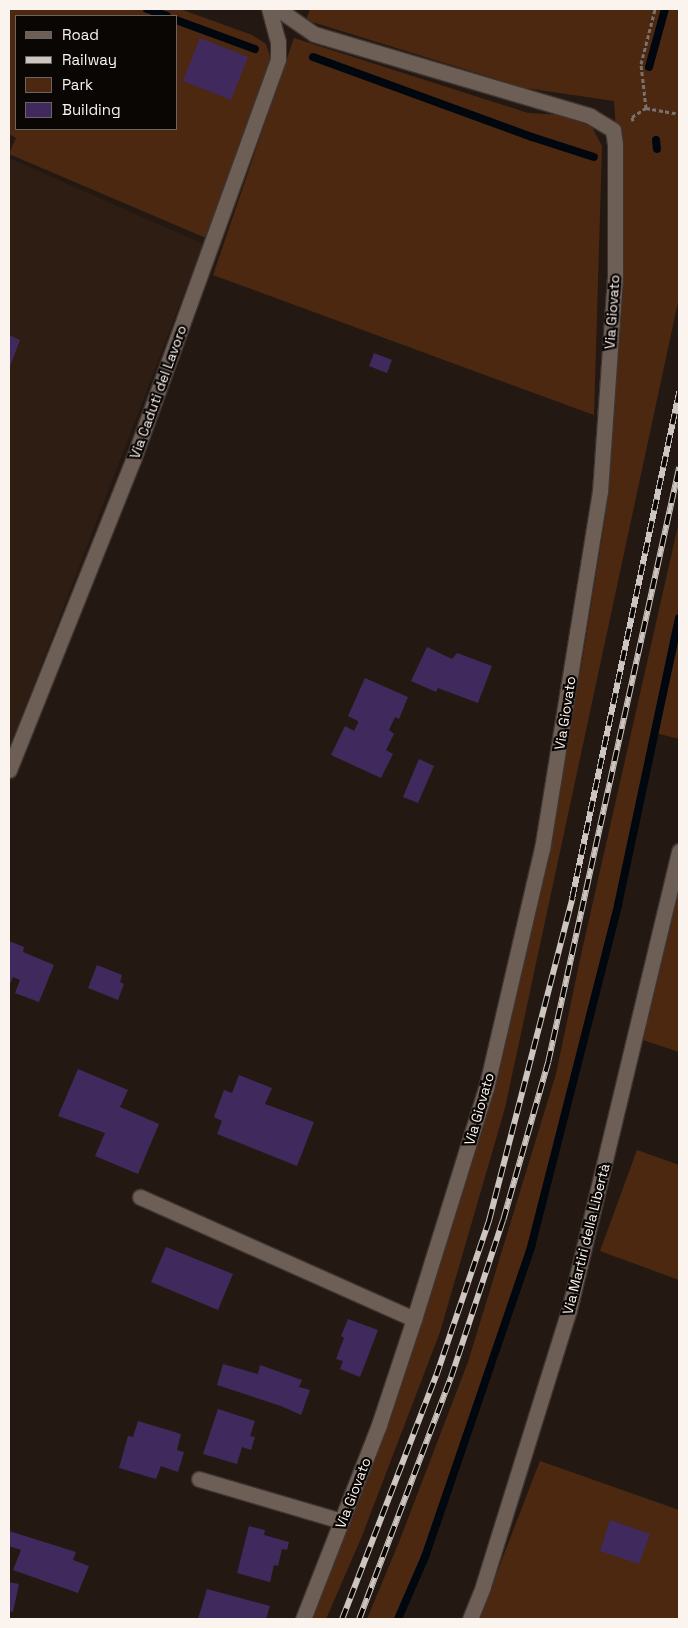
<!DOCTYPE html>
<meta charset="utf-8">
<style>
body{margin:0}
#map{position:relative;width:688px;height:1628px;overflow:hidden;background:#241912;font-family:"Space Grotesk",sans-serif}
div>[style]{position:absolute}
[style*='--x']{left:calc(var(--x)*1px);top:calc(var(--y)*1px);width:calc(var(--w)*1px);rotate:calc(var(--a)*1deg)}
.built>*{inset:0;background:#2e1d13}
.green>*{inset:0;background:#4d2811}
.stream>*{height:8px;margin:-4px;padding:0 4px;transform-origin:4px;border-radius:4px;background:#00070e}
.building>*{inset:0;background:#40295d}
.path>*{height:3px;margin-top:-1.5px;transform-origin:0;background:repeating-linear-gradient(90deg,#7b716b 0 4px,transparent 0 6.5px)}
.roads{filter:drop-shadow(1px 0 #3d3431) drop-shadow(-1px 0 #3d3431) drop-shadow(0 1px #3d3431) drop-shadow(0 -1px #3d3431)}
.lane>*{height:15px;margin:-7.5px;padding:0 7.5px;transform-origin:7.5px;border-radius:7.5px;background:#6d5e56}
.street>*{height:15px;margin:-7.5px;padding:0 7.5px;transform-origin:7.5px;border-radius:7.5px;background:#6d5e56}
.rail>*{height:5.5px;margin-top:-2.75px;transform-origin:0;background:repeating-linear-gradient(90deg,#0a0604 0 11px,#cec5c0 0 22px);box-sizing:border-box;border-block:1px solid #cec5c0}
span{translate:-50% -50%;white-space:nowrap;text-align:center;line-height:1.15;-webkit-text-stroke:4.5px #0a0604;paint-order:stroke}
.street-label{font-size:14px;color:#fbf3ee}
.frame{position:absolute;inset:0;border:10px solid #fbf3ee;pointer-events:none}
.legend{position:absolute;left:15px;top:15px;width:162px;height:115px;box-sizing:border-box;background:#0a0604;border:1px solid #6a6562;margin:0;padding:6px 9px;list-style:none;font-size:15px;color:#fbf3ee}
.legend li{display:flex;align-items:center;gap:10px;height:25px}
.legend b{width:25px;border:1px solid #6a6562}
</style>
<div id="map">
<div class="built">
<i style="clip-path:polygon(9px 158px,203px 244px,9px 749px)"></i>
</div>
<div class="green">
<i style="clip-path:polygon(evenodd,9px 9px,180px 9px,252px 35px,266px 44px,271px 59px,206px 238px,9px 154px,16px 138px,9px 134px,9px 9px,16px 16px,176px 16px,176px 129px,16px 129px,16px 16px)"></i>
<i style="clip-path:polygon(310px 9px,679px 9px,679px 297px,505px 1108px,440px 1332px,362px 1536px,326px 1619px,310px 1619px,384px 1429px,421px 1326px,489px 1096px,549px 851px,585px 644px,609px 493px,623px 234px,614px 101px,525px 88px,306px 20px)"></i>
<i style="clip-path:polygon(294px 38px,528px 113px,562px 115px,592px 127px,602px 146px,594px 415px,213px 275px)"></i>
<i style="clip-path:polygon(679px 521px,679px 739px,656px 733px,618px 905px,531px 1247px,425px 1557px,398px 1619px,367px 1619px,399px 1542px,468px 1362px,556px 1074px,581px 955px)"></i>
<i style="clip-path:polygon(679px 884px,679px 1052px,643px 1040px)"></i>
<i style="clip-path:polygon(637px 1150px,679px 1165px,679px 1280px,600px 1251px)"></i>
<i style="clip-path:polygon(540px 1461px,679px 1510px,679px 1619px,479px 1619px)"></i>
</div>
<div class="stream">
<i style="--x:147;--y:9;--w:21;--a:19"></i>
<i style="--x:176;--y:20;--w:84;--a:20.2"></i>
<i style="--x:313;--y:57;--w:233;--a:20.1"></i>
<i style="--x:532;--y:137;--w:65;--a:17.9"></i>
<i style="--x:649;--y:67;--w:60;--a:-74.6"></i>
<i style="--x:656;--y:140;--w:9;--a:84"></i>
<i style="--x:398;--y:1619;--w:68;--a:-66.5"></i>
<i style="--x:425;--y:1557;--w:328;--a:-71.1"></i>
<i style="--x:531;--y:1247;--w:353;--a:-75.7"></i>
<i style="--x:618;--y:905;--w:293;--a:-78"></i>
</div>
<div class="building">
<i style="clip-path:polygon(200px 38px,248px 57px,231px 100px,183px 81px)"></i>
<i style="clip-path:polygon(9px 335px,20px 340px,9px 369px)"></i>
<i style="clip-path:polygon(374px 353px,392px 360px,387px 373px,369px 366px)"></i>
<i style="clip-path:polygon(427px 647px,452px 659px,457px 653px,492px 666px,478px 703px,438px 688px,436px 692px,411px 681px)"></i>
<i style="clip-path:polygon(365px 678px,408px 697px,399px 719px,395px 717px,389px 730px,394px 734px,386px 750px,393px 754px,381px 778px,331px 755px,345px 726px,354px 731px,358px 723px,358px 721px,348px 716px)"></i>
<i style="clip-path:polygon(419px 759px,434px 766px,418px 803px,403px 797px)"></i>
<i style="clip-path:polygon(9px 941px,24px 947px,23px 952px,54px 965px,39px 1002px,15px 993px,20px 980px,13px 977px,9px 986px)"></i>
<i style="clip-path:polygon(97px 965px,122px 975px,120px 982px,124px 984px,118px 1000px,88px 988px)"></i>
<i style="clip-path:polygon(78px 1069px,128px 1090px,120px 1107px,159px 1124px,138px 1174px,95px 1156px,105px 1133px,58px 1116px)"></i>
<i style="clip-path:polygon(239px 1075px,272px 1088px,265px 1104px,314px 1122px,297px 1166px,217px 1134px,222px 1121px,214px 1117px,224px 1090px,232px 1093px)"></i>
<i style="clip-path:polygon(166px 1247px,233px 1274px,218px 1310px,151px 1282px)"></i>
<i style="clip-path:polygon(348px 1319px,378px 1330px,360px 1377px,340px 1369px,343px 1361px,336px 1359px,344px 1338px,341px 1336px)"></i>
<i style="clip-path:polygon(223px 1364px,258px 1374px,260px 1365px,302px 1380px,299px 1387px,310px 1390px,301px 1415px,281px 1406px,217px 1385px)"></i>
<i style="clip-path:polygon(218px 1409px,255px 1421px,250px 1436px,255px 1437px,251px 1450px,242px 1447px,237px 1464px,203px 1454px)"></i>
<i style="clip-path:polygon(138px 1421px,181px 1434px,177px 1450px,184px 1452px,178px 1472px,161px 1466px,156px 1479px,119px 1468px,128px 1436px,133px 1437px)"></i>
<i style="clip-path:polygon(610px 1520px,650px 1534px,639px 1564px,600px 1551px)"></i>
<i style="clip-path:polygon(249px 1526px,265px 1530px,264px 1535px,289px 1542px,287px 1550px,282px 1549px,278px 1566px,274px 1565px,270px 1582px,237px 1573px)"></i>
<i style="clip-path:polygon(9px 1531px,76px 1552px,73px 1560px,89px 1566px,78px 1593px,13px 1570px,21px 1550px,9px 1546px)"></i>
<i style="clip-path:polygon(9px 1582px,19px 1584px,13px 1612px,9px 1611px)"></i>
<i style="clip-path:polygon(207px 1589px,270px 1606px,266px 1619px,198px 1619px)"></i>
</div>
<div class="path">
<i style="--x:646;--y:108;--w:44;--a:-96.5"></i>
<i style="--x:641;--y:64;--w:57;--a:-75.7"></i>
<i style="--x:633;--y:121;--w:4;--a:-104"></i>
<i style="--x:632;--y:117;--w:17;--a:-33"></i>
<i style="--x:646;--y:108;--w:34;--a:10"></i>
</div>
<div class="roads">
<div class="lane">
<i style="--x:140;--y:1197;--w:300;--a:24"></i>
<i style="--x:199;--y:1479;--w:149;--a:16.4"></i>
</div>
<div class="street">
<i style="--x:278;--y:9;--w:44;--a:34.8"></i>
<i style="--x:314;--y:34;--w:288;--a:16.5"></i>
<i style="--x:590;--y:116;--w:27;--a:31"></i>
<i style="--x:613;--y:130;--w:15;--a:82"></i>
<i style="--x:615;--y:145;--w:132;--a:90"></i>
<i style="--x:615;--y:277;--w:215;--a:94"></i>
<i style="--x:600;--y:491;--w:362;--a:99.2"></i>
<i style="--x:542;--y:848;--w:246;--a:103.1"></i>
<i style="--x:486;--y:1088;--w:242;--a:107.3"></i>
<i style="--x:414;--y:1319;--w:112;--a:108.3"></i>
<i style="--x:379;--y:1425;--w:208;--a:111.4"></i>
<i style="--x:9;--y:770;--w:334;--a:-68.2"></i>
<i style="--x:133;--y:460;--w:426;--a:-70.1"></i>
<i style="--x:278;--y:59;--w:17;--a:-90"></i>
<i style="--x:278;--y:42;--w:34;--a:-105"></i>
<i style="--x:470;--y:1619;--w:35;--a:-68"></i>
<i style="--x:483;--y:1586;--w:289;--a:-72.7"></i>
<i style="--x:569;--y:1310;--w:472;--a:-76.5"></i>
</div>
</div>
<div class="rail">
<i style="--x:342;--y:1619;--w:261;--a:-68.9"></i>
<i style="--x:436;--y:1376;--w:165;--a:-71.2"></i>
<i style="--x:489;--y:1220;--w:333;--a:-75.5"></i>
<i style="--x:572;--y:898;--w:517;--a:-78.06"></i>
<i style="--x:359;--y:1619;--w:259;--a:-69.2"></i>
<i style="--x:451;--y:1377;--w:165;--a:-71.7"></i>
<i style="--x:503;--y:1220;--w:164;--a:-74.1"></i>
<i style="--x:548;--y:1062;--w:609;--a:-77.58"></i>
</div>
<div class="street-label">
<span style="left:612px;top:312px;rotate:-86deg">Via Giovato</span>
<span style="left:158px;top:392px;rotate:-70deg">Via Caduti del Lavoro</span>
<span style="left:565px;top:713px;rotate:-81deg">Via Giovato</span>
<span style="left:479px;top:1109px;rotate:-74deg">Via Giovato</span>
<span style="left:586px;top:1239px;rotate:-76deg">Via Martiri della Libertà</span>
<span style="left:353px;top:1493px;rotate:-69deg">Via Giovato</span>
</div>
<div class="frame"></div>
<ul class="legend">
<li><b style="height:6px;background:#6d5e56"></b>Road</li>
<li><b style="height:6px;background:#cec5c0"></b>Railway</li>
<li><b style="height:14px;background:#4d2811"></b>Park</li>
<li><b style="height:14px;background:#40295d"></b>Building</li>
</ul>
</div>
